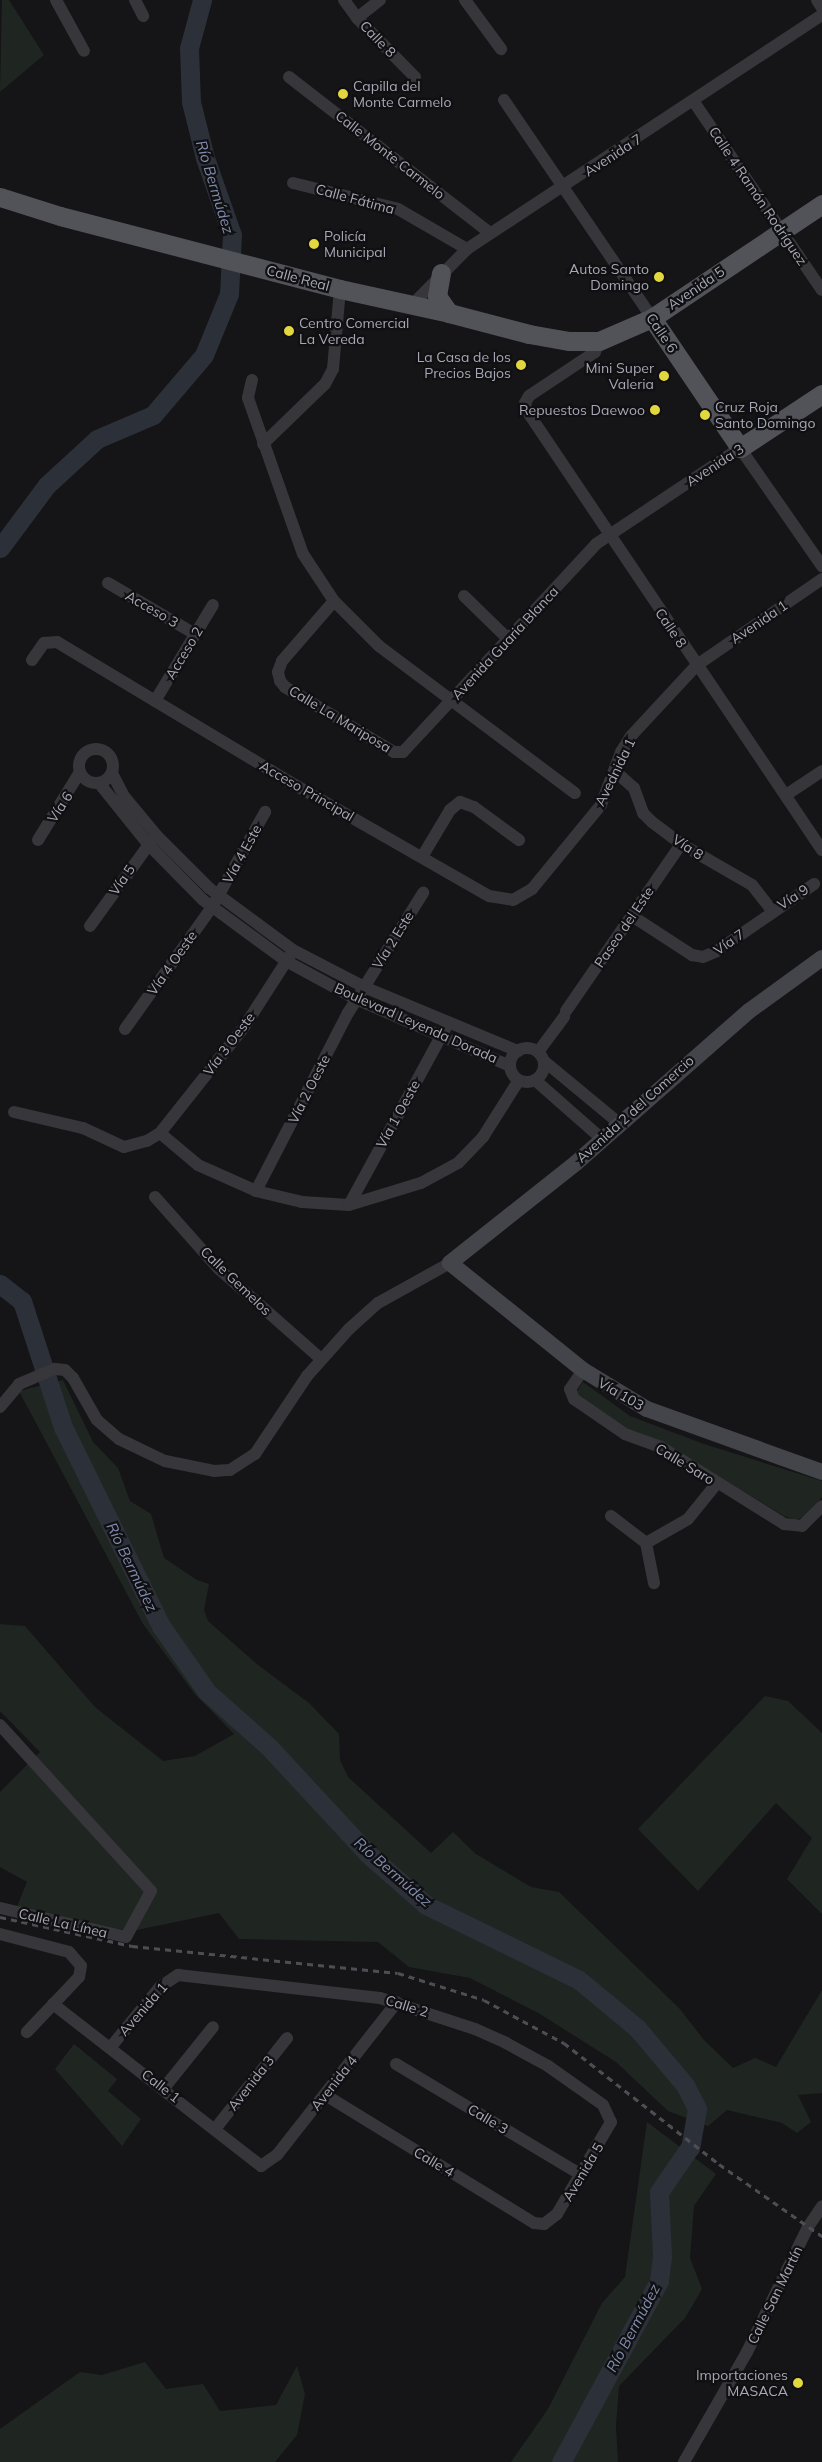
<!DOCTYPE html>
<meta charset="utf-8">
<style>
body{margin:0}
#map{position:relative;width:822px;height:2462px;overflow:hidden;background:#151416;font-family:Mulish,sans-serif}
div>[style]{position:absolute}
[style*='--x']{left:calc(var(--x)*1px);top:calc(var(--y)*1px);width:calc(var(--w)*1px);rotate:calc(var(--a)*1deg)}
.green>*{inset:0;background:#1f2621}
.river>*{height:19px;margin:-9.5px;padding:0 9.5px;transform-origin:9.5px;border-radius:9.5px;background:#2c3039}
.street>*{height:12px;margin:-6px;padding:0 6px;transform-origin:6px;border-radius:6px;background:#36363b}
.street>.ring{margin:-6px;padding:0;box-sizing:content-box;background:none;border:12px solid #36363b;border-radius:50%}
.secondary>*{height:16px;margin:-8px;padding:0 8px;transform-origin:8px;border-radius:8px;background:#44444b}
.primary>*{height:19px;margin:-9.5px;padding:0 9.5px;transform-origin:9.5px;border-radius:9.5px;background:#525259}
.rail>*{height:3px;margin-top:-1.5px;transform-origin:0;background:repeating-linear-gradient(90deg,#4d4d54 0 6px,transparent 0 11px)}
.dots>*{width:14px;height:14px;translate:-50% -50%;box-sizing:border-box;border:2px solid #100f11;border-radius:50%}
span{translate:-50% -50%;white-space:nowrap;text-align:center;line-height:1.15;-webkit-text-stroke:4.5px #100f11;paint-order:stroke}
.street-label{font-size:14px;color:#a7a8b5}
.poi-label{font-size:14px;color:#a7a8b5}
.left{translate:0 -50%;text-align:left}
.right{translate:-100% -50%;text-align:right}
.water-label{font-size:15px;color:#818dae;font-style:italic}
</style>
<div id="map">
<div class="green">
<i style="clip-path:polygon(2px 0,9px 0,44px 55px,0 92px)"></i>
<i style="clip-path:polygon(63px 1380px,93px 1442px,118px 1468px,130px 1501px,151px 1514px,164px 1558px,197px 1580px,209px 1584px,204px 1610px,208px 1621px,258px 1665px,309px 1703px,339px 1734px,340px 1760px,348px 1777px,431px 1853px,453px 1832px,476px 1854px,531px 1887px,559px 1892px,679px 2008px,704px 2040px,733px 2068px,755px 2058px,776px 2067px,822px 1990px,822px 2093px,798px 2095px,811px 2122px,797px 2133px,782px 2123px,727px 2110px,708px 2126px,668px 2111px,616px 2062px,540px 2014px,470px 1978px,409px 1967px,378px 1942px,239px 1939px,219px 1913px,137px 1930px,104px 1929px,16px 1909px,27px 1882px,0 1867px,0 1792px,40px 1752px,0 1711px,0 1624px,25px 1626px,95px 1707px,163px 1761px,195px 1756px,234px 1734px,194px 1693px,143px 1624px,19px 1391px)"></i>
<i style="clip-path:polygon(583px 1382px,630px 1416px,704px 1444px,822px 1481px,822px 1497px,803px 1517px,796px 1520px,784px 1516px,661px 1441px,619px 1425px,576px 1393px)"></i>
<i style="clip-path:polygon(765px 1696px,788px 1701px,822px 1733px,822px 1914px,787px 1879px,812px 1838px,776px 1803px,698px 1891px,638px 1829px)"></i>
<i style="clip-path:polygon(74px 2044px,117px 2079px,108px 2091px,141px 2119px,122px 2146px,55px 2069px)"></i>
<i style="clip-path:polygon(647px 2122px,716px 2174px,694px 2206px,690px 2258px,702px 2289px,685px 2318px,619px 2386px,616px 2426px,618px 2462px,511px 2462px,548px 2409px,602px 2303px,625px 2277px)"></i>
<i style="clip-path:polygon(145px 2362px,166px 2389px,203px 2384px,220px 2411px,276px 2405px,297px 2366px,305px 2394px,297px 2435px,275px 2462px,0 2462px,0 2429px,80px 2372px,102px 2375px)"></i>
</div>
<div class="river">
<i style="--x:0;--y:548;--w:79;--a:-53.3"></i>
<i style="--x:47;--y:485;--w:68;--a:-42.6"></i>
<i style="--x:97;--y:439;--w:61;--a:-23.2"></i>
<i style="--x:153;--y:415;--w:79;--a:-49.6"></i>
<i style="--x:204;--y:355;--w:66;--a:-67.7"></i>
<i style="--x:229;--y:294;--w:59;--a:-87.1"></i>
<i style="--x:232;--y:235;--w:82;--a:-109.3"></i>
<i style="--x:205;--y:158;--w:58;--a:-104"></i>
<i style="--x:191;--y:102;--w:54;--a:-92.1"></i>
<i style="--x:189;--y:48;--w:50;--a:-74.8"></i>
<i style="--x:0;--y:1284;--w:28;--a:38"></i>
<i style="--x:22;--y:1301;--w:133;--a:72"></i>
<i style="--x:63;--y:1427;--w:222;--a:63.8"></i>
<i style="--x:161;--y:1626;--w:80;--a:55.1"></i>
<i style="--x:207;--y:1692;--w:83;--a:41.6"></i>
<i style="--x:269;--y:1747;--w:144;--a:47.2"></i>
<i style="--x:367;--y:1853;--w:79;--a:41.4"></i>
<i style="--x:426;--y:1905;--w:170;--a:26.1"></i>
<i style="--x:579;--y:1980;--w:75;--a:39.6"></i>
<i style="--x:637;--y:2028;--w:75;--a:49.9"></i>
<i style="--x:685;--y:2085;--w:27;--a:63"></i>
<i style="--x:697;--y:2109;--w:39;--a:100"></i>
<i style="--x:690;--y:2147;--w:55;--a:124.6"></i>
<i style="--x:659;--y:2192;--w:64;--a:87.3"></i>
<i style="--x:662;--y:2256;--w:25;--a:97"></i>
<i style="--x:659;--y:2281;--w:206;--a:118.4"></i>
</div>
<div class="street">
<i style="--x:56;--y:0;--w:58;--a:61.2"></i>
<i style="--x:135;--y:0;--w:18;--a:63"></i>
<i style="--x:344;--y:0;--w:22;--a:54"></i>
<i style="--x:357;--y:18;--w:83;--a:45.5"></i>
<i style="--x:465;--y:0;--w:61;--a:53.7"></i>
<i style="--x:817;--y:0;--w:9;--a:58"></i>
<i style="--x:357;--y:18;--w:29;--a:-38"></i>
<i style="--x:289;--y:77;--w:254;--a:37.8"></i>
<i style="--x:504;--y:100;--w:263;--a:55.8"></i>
<i style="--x:694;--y:102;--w:227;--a:55.8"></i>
<i style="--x:293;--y:183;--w:108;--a:13.9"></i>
<i style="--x:398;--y:209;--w:80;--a:30.1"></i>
<i style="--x:413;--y:304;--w:77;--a:-45.5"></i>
<i style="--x:467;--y:249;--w:425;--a:-33.4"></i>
<i style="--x:599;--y:341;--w:12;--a:110"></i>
<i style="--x:595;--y:352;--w:79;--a:146.3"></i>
<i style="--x:529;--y:396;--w:8;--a:120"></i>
<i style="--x:525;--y:403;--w:8;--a:76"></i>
<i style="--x:527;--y:411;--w:529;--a:56.1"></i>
<i style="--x:252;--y:380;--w:18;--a:103"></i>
<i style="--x:248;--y:398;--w:165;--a:70.6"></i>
<i style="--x:303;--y:554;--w:56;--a:56.6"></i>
<i style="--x:334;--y:601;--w:64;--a:45"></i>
<i style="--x:379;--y:646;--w:245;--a:36.9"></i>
<i style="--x:263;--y:444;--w:86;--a:-44.1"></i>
<i style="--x:325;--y:384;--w:17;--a:-62"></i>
<i style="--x:333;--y:369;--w:80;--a:-85"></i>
<i style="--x:108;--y:583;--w:101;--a:30.4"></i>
<i style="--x:464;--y:596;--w:62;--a:44.3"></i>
<i style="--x:334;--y:601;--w:79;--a:130.9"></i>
<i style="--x:282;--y:661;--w:12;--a:110"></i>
<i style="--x:278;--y:672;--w:9;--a:77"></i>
<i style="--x:280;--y:681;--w:8;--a:50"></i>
<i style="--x:285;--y:687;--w:127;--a:30.8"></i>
<i style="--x:394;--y:752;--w:9;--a:0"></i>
<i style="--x:403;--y:752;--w:284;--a:-47.1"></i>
<i style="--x:596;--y:544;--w:173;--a:-33.7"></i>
<i style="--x:740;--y:448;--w:144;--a:55.2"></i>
<i style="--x:32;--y:660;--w:21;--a:-55"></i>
<i style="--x:44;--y:643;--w:13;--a:-4"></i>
<i style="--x:57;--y:642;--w:270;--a:31"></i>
<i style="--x:288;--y:781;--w:232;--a:29.8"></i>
<i style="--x:489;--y:896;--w:24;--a:9"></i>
<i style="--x:513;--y:900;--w:22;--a:-30"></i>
<i style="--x:532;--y:889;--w:109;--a:-50.6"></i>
<i style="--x:601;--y:805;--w:57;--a:-69.3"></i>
<i style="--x:621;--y:752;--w:19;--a:-58"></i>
<i style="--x:631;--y:736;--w:97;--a:-47.1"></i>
<i style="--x:697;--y:665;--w:152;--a:-34.5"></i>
<i style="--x:155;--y:701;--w:112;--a:-58.9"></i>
<i class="ring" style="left:79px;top:749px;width:22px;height:22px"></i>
<i style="--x:616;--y:772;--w:24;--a:42"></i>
<i style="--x:634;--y:788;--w:27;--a:70"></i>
<i style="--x:643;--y:813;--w:13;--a:45"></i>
<i style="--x:652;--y:822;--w:36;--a:37"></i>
<i style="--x:681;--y:844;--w:82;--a:30"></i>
<i style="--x:752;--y:885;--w:33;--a:52"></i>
<i style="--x:112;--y:773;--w:25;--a:63"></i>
<i style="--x:123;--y:795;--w:53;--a:50.3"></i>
<i style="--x:157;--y:836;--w:74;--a:45"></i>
<i style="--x:209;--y:888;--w:104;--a:36.4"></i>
<i style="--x:293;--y:950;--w:80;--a:27.5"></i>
<i style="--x:364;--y:987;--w:167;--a:22.6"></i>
<i style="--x:99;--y:783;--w:78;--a:51.2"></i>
<i style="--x:148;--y:844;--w:78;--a:45.5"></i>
<i style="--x:203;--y:900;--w:103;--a:36.3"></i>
<i style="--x:286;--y:961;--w:80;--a:28.5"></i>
<i style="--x:356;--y:999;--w:168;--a:23.5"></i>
<i style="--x:786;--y:795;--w:43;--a:-33.7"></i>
<i style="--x:38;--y:840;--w:80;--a:-58.3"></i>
<i style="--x:422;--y:857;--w:55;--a:-59.2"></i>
<i style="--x:450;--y:810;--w:13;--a:-39"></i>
<i style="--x:460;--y:802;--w:15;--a:20"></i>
<i style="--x:474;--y:807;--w:56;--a:36.3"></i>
<i style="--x:632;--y:916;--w:72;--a:33"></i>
<i style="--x:692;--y:955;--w:11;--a:10"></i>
<i style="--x:703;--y:957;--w:15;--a:-23"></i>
<i style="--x:717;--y:951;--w:118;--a:-34.6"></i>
<i style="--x:90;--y:926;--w:107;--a:-54.1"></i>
<i style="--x:566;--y:1011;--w:203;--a:-55.4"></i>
<i style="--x:125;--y:1029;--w:150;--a:-54.5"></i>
<i style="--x:212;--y:907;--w:109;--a:-60.8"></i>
<i class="ring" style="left:510px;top:1048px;width:22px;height:22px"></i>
<i style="--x:538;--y:1052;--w:44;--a:-53.4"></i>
<i style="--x:544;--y:1061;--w:97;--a:39.6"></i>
<i style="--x:535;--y:1080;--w:89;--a:41.4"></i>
<i style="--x:14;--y:1112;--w:71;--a:13.1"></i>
<i style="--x:83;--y:1128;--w:45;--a:24.9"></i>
<i style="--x:124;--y:1147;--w:24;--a:-15"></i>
<i style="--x:147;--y:1141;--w:15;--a:-32"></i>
<i style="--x:160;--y:1133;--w:135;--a:-51.6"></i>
<i style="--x:244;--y:1027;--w:87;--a:-57.2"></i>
<i style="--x:160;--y:1133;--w:50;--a:40.1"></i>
<i style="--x:198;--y:1165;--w:64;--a:24.1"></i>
<i style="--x:256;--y:1191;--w:47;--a:13.4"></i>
<i style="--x:302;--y:1202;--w:47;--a:3.7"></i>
<i style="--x:349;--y:1205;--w:75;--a:-17"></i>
<i style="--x:421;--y:1183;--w:42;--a:-28.4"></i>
<i style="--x:458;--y:1163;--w:36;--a:-46"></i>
<i style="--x:483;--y:1137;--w:67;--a:-57.7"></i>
<i style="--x:256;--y:1191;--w:200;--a:-62.7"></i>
<i style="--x:348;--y:1013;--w:142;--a:-58"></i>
<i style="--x:155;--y:1197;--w:96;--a:48.4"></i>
<i style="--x:219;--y:1269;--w:136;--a:41.4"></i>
<i style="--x:349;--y:1205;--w:203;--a:-61.4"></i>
<i style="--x:583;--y:1370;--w:23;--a:124"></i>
<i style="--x:570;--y:1389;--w:11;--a:68"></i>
<i style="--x:574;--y:1399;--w:62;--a:34.5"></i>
<i style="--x:625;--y:1434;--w:38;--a:20"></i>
<i style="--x:661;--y:1447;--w:145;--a:32"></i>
<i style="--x:784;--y:1524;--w:18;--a:6"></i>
<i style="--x:802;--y:1526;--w:28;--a:-45"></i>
<i style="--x:0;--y:1407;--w:30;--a:-50"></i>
<i style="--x:19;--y:1384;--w:39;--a:-23"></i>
<i style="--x:55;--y:1369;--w:10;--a:6"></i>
<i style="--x:65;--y:1370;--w:11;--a:45"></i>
<i style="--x:73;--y:1378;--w:48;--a:60.3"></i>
<i style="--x:97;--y:1420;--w:29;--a:41"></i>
<i style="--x:119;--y:1439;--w:51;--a:25.6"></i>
<i style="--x:165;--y:1461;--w:50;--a:11.5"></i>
<i style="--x:214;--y:1471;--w:16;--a:-4"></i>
<i style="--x:230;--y:1470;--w:30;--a:-33"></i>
<i style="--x:255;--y:1454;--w:94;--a:-56.3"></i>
<i style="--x:307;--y:1376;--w:63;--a:-48.2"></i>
<i style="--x:349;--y:1329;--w:39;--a:-42"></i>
<i style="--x:378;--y:1303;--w:82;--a:-29.1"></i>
<i style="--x:611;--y:1516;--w:44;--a:37.6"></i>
<i style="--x:646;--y:1543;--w:48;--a:-29.7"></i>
<i style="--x:688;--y:1519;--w:46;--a:-51.1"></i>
<i style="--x:646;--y:1543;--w:41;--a:78.7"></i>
<i style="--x:0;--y:1725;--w:224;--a:47.7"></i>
<i style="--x:151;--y:1891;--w:52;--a:118.5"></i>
<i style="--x:126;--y:1937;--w:129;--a:-167"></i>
<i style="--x:0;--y:1934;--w:71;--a:14.6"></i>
<i style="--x:69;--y:1952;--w:18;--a:49"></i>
<i style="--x:81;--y:1966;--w:11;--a:100"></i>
<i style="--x:79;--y:1977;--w:76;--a:133.4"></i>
<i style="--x:53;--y:2004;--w:264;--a:37.9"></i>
<i style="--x:261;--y:2166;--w:19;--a:-35"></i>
<i style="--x:277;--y:2155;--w:194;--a:-51.9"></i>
<i style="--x:110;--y:2048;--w:79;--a:-50.7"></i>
<i style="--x:160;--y:1987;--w:22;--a:-34"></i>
<i style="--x:178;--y:1975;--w:203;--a:6.5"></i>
<i style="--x:380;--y:1998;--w:100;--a:18.1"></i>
<i style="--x:475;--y:2029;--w:34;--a:24"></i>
<i style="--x:506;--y:2043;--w:48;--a:28.7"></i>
<i style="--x:548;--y:2066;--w:67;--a:35.3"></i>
<i style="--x:603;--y:2105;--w:19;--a:65"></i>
<i style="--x:611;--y:2122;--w:107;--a:120.4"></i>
<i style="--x:557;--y:2214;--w:16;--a:142"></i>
<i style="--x:544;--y:2224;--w:10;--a:-174"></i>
<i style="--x:534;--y:2223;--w:245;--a:-148.5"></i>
<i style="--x:396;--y:2064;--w:214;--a:30.9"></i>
<i style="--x:164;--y:2088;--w:78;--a:-51.2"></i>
<i style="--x:215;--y:2129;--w:116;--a:-51.6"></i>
<i style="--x:684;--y:2462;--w:127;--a:-60.2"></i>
<i style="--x:747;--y:2352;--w:139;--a:-64"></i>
<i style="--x:808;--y:2227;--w:25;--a:-56"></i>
</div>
<div class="secondary">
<i style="--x:822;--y:958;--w:90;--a:144"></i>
<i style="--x:749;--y:1011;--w:230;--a:138.7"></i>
<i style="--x:576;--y:1163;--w:161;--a:141.6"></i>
<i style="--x:450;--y:1263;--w:171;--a:38.8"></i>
<i style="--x:583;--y:1370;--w:75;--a:31.4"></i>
<i style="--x:647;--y:1409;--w:186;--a:19.8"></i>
</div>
<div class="primary">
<i style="--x:0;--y:197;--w:63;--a:17.6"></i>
<i style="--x:60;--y:216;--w:289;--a:14.6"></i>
<i style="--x:340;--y:289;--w:112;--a:12.4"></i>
<i style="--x:449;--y:313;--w:83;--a:14.7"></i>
<i style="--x:529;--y:334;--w:41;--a:9.9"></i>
<i style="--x:569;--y:341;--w:30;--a:0"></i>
<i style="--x:599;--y:341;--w:58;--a:-23.5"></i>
<i style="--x:652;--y:318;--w:205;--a:-33.8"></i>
<i style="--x:441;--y:273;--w:23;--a:100"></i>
<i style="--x:437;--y:296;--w:21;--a:55"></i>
<i style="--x:652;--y:318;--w:157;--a:55.9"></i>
<i style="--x:740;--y:448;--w:98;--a:-33.4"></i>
</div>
<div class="rail">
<i style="--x:0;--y:1917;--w:135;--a:12.4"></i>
<i style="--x:132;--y:1946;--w:267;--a:5.8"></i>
<i style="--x:398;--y:1973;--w:90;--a:17.4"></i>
<i style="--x:484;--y:2000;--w:91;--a:28.3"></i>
<i style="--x:564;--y:2043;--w:197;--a:38"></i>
<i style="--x:719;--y:2164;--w:126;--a:35"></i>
</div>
<div class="dots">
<i style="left:343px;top:94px;background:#e3d740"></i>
<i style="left:314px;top:244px;background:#e3d740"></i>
<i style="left:659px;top:277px;background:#e3d740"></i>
<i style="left:289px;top:331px;background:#e3d740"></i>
<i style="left:521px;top:365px;background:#e3d740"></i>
<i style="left:664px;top:376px;background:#e3d740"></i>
<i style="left:655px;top:410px;background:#e3d740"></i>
<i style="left:705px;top:415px;background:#e3d740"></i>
<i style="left:798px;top:2383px;background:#e3d740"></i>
</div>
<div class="street-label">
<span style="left:378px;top:39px;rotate:46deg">Calle 8</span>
<span style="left:390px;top:155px;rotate:38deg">Calle Monte Carmelo</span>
<span style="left:613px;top:155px;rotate:-33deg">Avenida 7</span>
<span style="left:758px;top:196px;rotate:56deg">Calle 4 Ramón Rodríguez</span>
<span style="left:355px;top:199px;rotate:15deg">Calle Fátima</span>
<span style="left:298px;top:278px;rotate:15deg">Calle Real</span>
<span style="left:696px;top:288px;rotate:-34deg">Avenida 5</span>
<span style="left:662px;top:333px;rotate:56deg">Calle 6</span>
<span style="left:715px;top:465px;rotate:-33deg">Avenida 3</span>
<span style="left:152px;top:609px;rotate:30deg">Acceso 3</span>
<span style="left:759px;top:622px;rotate:-34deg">Avenida 1</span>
<span style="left:671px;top:628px;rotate:56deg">Calle 8</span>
<span style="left:505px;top:643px;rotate:-47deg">Avenida Guaria Blanca</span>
<span style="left:184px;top:653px;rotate:-59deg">Acceso 2</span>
<span style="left:340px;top:719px;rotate:31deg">Calle La Mariposa</span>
<span style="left:615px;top:772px;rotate:-64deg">Avednida 1</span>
<span style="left:307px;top:791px;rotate:30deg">Acceso Principal</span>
<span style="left:60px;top:807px;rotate:-57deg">Vía 6</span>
<span style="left:688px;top:847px;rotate:33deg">Vía 8</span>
<span style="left:242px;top:854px;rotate:-61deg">Vía 4 Este</span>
<span style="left:122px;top:880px;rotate:-55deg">Vía 5</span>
<span style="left:793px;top:897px;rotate:-33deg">Vía 9</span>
<span style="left:624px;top:927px;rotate:-56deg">Paseo del Este</span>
<span style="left:393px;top:940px;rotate:-58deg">Vía 2 Este</span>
<span style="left:729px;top:942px;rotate:-35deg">Vía 7</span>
<span style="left:172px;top:963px;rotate:-55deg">Vía 4 Oeste</span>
<span style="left:416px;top:1023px;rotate:24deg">Boulevard Leyenda Dorada</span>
<span style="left:229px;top:1044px;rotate:-53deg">Vía 3 Oeste</span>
<span style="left:309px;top:1089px;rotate:-63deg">Vía 2 Oeste</span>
<span style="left:635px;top:1109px;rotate:-42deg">Avenida 2 del Comercio</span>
<span style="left:398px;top:1114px;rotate:-61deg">Vía 1 Oeste</span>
<span style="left:236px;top:1281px;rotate:44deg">Calle Gemelos</span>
<span style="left:621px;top:1394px;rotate:30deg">Vía 103</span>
<span style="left:685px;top:1464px;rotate:31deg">Calle Saro</span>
<span style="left:63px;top:1923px;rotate:13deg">Calle La Línea</span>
<span style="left:407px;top:2006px;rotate:17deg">Calle 2</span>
<span style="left:143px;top:2009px;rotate:-49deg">Avenida 1</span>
<span style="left:251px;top:2083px;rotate:-52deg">Avenida 3</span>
<span style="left:334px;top:2083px;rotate:-52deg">Avenida 4</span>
<span style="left:161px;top:2086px;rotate:38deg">Calle 1</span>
<span style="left:488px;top:2119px;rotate:31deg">Calle 3</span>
<span style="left:434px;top:2162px;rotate:31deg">Calle 4</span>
<span style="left:583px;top:2172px;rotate:-59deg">Avenida 5</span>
<span style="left:775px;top:2295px;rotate:-64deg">Calle San Martín</span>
</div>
<div class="poi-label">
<span class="left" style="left:353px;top:94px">Capilla del<br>Monte Carmelo</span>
<span class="left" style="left:324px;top:244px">Policía<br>Municipal</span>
<span class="right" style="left:649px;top:277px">Autos Santo<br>Domingo</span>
<span class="left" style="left:299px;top:331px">Centro Comercial<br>La Vereda</span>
<span class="right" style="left:511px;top:365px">La Casa de los<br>Precios Bajos</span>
<span class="right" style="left:654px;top:376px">Mini Super<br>Valeria</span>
<span class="left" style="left:715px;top:415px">Cruz Roja<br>Santo Domingo</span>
<span class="right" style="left:645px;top:410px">Repuestos Daewoo</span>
<span class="right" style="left:788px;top:2383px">Importaciones<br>MASACA</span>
</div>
<div class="water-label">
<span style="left:215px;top:187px;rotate:73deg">Río Bermúdez</span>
<span style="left:132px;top:1567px;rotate:64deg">Río Bermúdez</span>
<span style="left:393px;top:1872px;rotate:41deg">Río Bermúdez</span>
<span style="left:633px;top:2328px;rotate:-62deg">Río Bermúdez</span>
</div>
</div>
